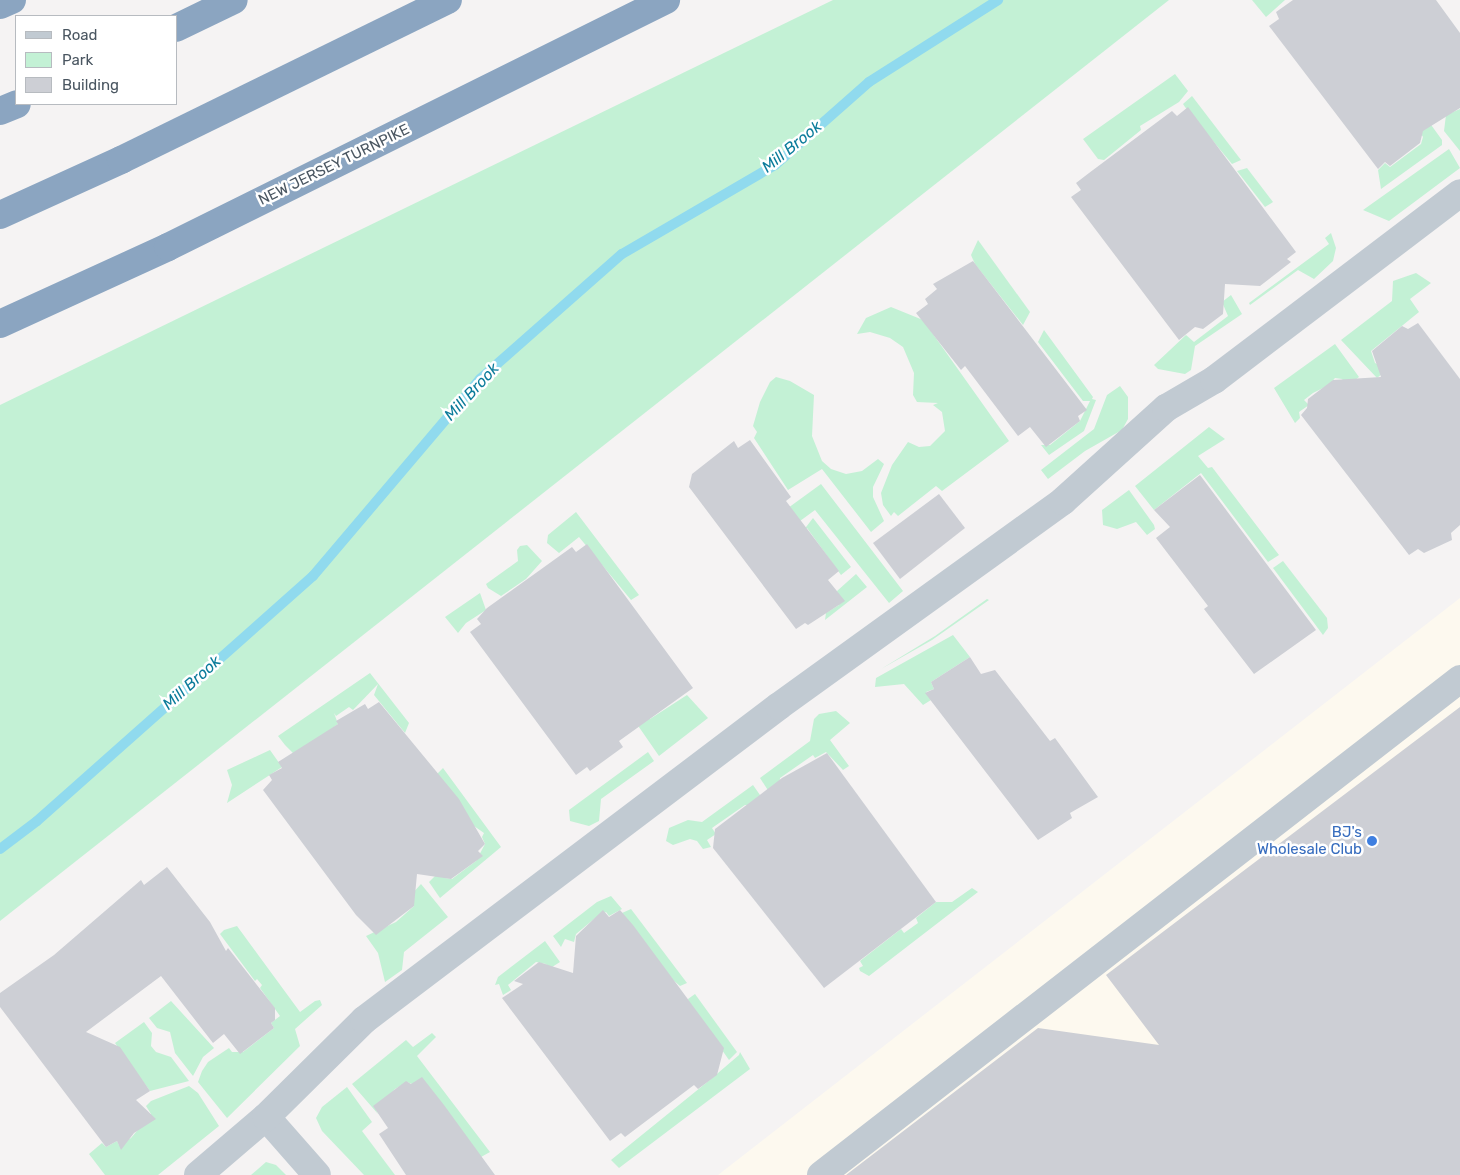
<!DOCTYPE html>
<style>
body{margin:0}
#map{position:relative;width:1460px;height:1175px;overflow:hidden;background:#f5f3f3;font-family:Rubik,sans-serif}
div>[style]{position:absolute}
[style*='--x']{left:calc(var(--x)*1px);top:calc(var(--y)*1px);width:calc(var(--w)*1px);rotate:calc(var(--a)*1deg)}
.commercial>*{inset:0;background:#fdf9ef}
.green>*{inset:0;background:#c3f1d5}
.stream>*{height:10px;margin:-5px;padding:0 5px;transform-origin:5px;border-radius:5px;background:#90daee}
.building>*{inset:0;background:#cdcfd5}
.minor>*{height:28px;margin:-14px;padding:0 14px;transform-origin:14px;border-radius:14px;background:#c1cad2}
.highway>*{height:28px;margin:-14px;padding:0 14px;transform-origin:14px;border-radius:14px;background:#8ba5c1}
.dots>*{width:14px;height:14px;translate:-50% -50%;box-sizing:border-box;border:2px solid #fff;border-radius:50%}
span{translate:-50% -50%;white-space:nowrap;text-align:center;line-height:1.15;-webkit-text-stroke:5px #fff;paint-order:stroke}
.street-label{font-size:15px;color:#4a5661}
.shop-label{font-size:15px;color:#366cbe}
.right{translate:-100% -50%;text-align:right}
.water-label{font-size:16px;color:#0c7c9b;font-style:italic}
.legend{position:absolute;left:15px;top:15px;width:162px;height:90px;box-sizing:border-box;background:#fff;border:1px solid #b7bbc0;margin:0;padding:6px 9px;list-style:none;font-size:15px;color:#4a5661}
.legend li{display:flex;align-items:center;gap:10px;height:25px}
.legend b{width:25px;border:1px solid #b7bbc0}
</style>
<div id="map">
<div class="commercial">
<i style="clip-path:polygon(1460px 598px,1460px 1175px,718px 1175px)"></i>
</div>
<div class="green">
<i style="clip-path:polygon(833px 0,1169px 0,0 921px,0 405px)"></i>
<i style="clip-path:polygon(1252px 0,1285px 0,1266px 17px)"></i>
<i style="clip-path:polygon(1175px 74px,1188px 91px,1179px 102px,1140px 126px,1141px 130px,1104px 160px,1098px 159px,1083px 139px)"></i>
<i style="clip-path:polygon(1192px 96px,1241px 160px,1232px 164px,1185px 107px,1183px 104px)"></i>
<i style="clip-path:polygon(1460px 109px,1460px 151px,1444px 131px,1446px 115px)"></i>
<i style="clip-path:polygon(1429px 122px,1442px 140px,1442px 145px,1381px 189px,1378px 170px,1385px 163px,1390px 167px,1421px 144px,1423px 137px,1418px 129px)"></i>
<i style="clip-path:polygon(1449px 149px,1460px 168px,1397px 215px,1389px 221px,1363px 210px)"></i>
<i style="clip-path:polygon(1247px 168px,1273px 202px,1265px 207px,1237px 171px)"></i>
<i style="clip-path:polygon(1331px 233px,1336px 248px,1333px 261px,1314px 279px,1298px 270px,1250px 305px,1249px 303px,1329px 244px,1325px 238px)"></i>
<i style="clip-path:polygon(978px 240px,1030px 312px,1023px 325px,975px 264px,971px 255px)"></i>
<i style="clip-path:polygon(1416px 273px,1431px 283px,1410px 299px,1419px 312px,1371px 351px,1375px 363px,1388px 369px,1377px 378px,1341px 340px,1392px 301px,1393px 281px)"></i>
<i style="clip-path:polygon(1231px 295px,1242px 314px,1195px 346px,1191px 370px,1185px 374px,1158px 369px,1154px 365px,1186px 335px,1194px 342px,1228px 316px,1222px 302px)"></i>
<i style="clip-path:polygon(891px 307px,923px 320px,1009px 441px,942px 491px,936px 486px,898px 516px,894px 512px,891px 516px,883px 505px,881px 493px,892px 465px,908px 442px,919px 447px,930px 446px,945px 431px,942px 412px,933px 405px,938px 403px,917px 402px,913px 395px,914px 373px,903px 347px,890px 338px,870px 332px,857px 334px,866px 318px)"></i>
<i style="clip-path:polygon(1044px 330px,1093px 397px,1092px 399px,1096px 400px,1084px 431px,1049px 455px,1041px 445px,1050px 445px,1080px 421px,1090px 401px,1083px 401px,1038px 342px)"></i>
<i style="clip-path:polygon(1335px 344px,1359px 377px,1347px 386px,1342px 379px,1335px 378px,1329px 385px,1313px 393px,1304px 400px,1309px 405px,1299px 412px,1300px 418px,1295px 423px,1274px 388px)"></i>
<i style="clip-path:polygon(776px 377px,790px 381px,814px 395px,812px 436px,822px 461px,831px 469px,846px 474px,862px 471px,878px 459px,884px 464px,873px 487px,873px 497px,884px 521px,871px 532px,822px 469px,788px 490px,754px 438px,757px 432px,753px 426px,760px 402px,770px 382px)"></i>
<i style="clip-path:polygon(1120px 386px,1128px 397px,1128px 419px,1122px 430px,1085px 451px,1048px 479px,1041px 470px,1094px 429px,1107px 395px)"></i>
<i style="clip-path:polygon(1209px 427px,1225px 439px,1198px 456px,1208px 468px,1212px 467px,1279px 555px,1268px 562px,1201px 473px,1154px 510px,1135px 486px)"></i>
<i style="clip-path:polygon(821px 484px,903px 591px,889px 603px,815px 510px,800px 521px,788px 508px)"></i>
<i style="clip-path:polygon(1129px 490px,1154px 525px,1155px 529px,1147px 535px,1136px 522px,1117px 529px,1103px 525px,1102px 510px)"></i>
<i style="clip-path:polygon(576px 512px,639px 595px,631px 600px,579px 537px,559px 553px,547px 543px,548px 535px)"></i>
<i style="clip-path:polygon(813px 518px,851px 567px,841px 575px,807px 528px,803px 531px)"></i>
<i style="clip-path:polygon(527px 545px,542px 561px,526px 579px,501px 596px,488px 588px,486px 584px,518px 561px,517px 550px,520px 546px)"></i>
<i style="clip-path:polygon(1283px 561px,1327px 618px,1328px 628px,1323px 635px,1273px 568px)"></i>
<i style="clip-path:polygon(856px 574px,867px 587px,825px 620px,826px 613px,839px 605px,837px 591px)"></i>
<i style="clip-path:polygon(480px 593px,486px 610px,466px 623px,458px 633px,445px 617px)"></i>
<i style="clip-path:polygon(987px 599px,989px 600px,932px 640px,881px 669px,935px 636px)"></i>
<i style="clip-path:polygon(953px 635px,970px 657px,931px 682px,934px 689px,926px 692px,931px 700px,923px 705px,904px 684px,875px 687px,876px 678px)"></i>
<i style="clip-path:polygon(370px 673px,409px 723px,405px 733px,374px 695px,378px 684px,353px 710px,349px 707px,336px 716px,334px 713px,338px 724px,295px 755px,285px 745px,278px 736px)"></i>
<i style="clip-path:polygon(687px 695px,708px 718px,659px 756px,632px 717px,650px 719px)"></i>
<i style="clip-path:polygon(836px 711px,850px 723px,830px 740px,849px 766px,843px 770px,826px 752px,815px 758px,813px 755px,780px 778px,778px 806px,760px 778px,810px 741px,814px 719px,819px 714px)"></i>
<i style="clip-path:polygon(270px 750px,282px 767px,227px 803px,232px 785px,227px 770px)"></i>
<i style="clip-path:polygon(648px 752px,654px 761px,601px 799px,599px 821px,589px 826px,570px 821px,569px 810px)"></i>
<i style="clip-path:polygon(443px 768px,501px 847px,440px 898px,429px 882px,440px 871px,445px 878px,452px 879px,476px 861px,485px 844px,482px 837px,484px 833px,474px 826px,437px 774px)"></i>
<i style="clip-path:polygon(753px 785px,767px 805px,745px 805px,712px 828px,716px 834px,707px 840px,711px 847px,703px 849px,697px 841px,690px 839px,673px 845px,666px 841px,669px 828px,688px 820px,702px 822px)"></i>
<i style="clip-path:polygon(421px 884px,448px 917px,404px 952px,402px 970px,385px 982px,378px 953px,366px 936px,396px 922px,414px 906px,411px 895px)"></i>
<i style="clip-path:polygon(972px 888px,978px 892px,869px 976px,860px 971px,859px 968px,863px 966px,860px 961px,901px 929px,904px 933px,918px 923px,916px 918px,936px 902px,952px 902px)"></i>
<i style="clip-path:polygon(611px 896px,622px 909px,609px 916px,606px 912px,594px 919px,576px 934px,574px 942px,565px 939px,561px 947px,553px 936px,597px 902px)"></i>
<i style="clip-path:polygon(631px 909px,687px 983px,680px 986px,673px 980px,622px 913px)"></i>
<i style="clip-path:polygon(237px 926px,300px 1012px,315px 1001px,320px 1000px,322px 1005px,295px 1029px,300px 1046px,227px 1118px,198px 1082px,202px 1071px,208px 1062px,229px 1048px,232px 1052px,243px 1052px,274px 1028px,271px 1023px,280px 1016px,260px 988px,262px 985px,257px 979px,255px 981px,220px 934px,224px 930px)"></i>
<i style="clip-path:polygon(545px 941px,560px 962px,549px 969px,546px 964px,536px 962px,508px 985px,511px 990px,503px 995px,499px 984px,495px 985px,498px 977px)"></i>
<i style="clip-path:polygon(695px 994px,737px 1052px,729px 1060px,689px 1003px,688px 999px)"></i>
<i style="clip-path:polygon(171px 1001px,214px 1048px,203px 1057px,193px 1076px,175px 1053px,170px 1032px,157px 1028px,149px 1018px)"></i>
<i style="clip-path:polygon(144px 1022px,152px 1033px,151px 1046px,156px 1052px,171px 1057px,189px 1081px,150px 1091px,115px 1043px)"></i>
<i style="clip-path:polygon(432px 1033px,436px 1037px,417px 1056px,490px 1152px,481px 1157px,412px 1084px,407px 1082px,395px 1089px,376px 1110px,378px 1114px,352px 1084px,406px 1040px,413px 1047px)"></i>
<i style="clip-path:polygon(740px 1052px,750px 1069px,619px 1168px,611px 1160px,711px 1079px,739px 1055px)"></i>
<i style="clip-path:polygon(189px 1086px,198px 1093px,219px 1126px,158px 1175px,105px 1175px,89px 1154px,102px 1143px,106px 1147px,117px 1141px,119px 1145px,131px 1138px,151px 1114px,146px 1106px,151px 1101px)"></i>
<i style="clip-path:polygon(347px 1087px,372px 1122px,362px 1131px,395px 1175px,364px 1175px,322px 1131px,316px 1118px,322px 1107px)"></i>
<i style="clip-path:polygon(266px 1162px,276px 1165px,286px 1175px,251px 1175px)"></i>
</div>
<div class="stream">
<i style="--x:0;--y:849;--w:46;--a:-37.1"></i>
<i style="--x:37;--y:821;--w:369;--a:-41.6"></i>
<i style="--x:313;--y:576;--w:258;--a:-49.7"></i>
<i style="--x:480;--y:379;--w:189;--a:-41.4"></i>
<i style="--x:622;--y:254;--w:177;--a:-30.2"></i>
<i style="--x:775;--y:165;--w:125;--a:-41.4"></i>
<i style="--x:869;--y:82;--w:153;--a:-32.4"></i>
</div>
<div class="building">
<i style="clip-path:polygon(1293px 0,1436px 0,1460px 33px,1460px 108px,1423px 131px,1420px 143px,1390px 166px,1385px 162px,1378px 169px,1269px 26px,1279px 19px,1276px 12px)"></i>
<i style="clip-path:polygon(1188px 107px,1296px 252px,1287px 259px,1291px 262px,1260px 286px,1225px 284px,1223px 314px,1203px 329px,1195px 327px,1179px 340px,1071px 197px,1081px 190px,1076px 183px,1089px 173px,1172px 111px,1177px 116px)"></i>
<i style="clip-path:polygon(973px 261px,1087px 410px,1078px 416px,1080px 421px,1046px 447px,1030px 427px,1018px 436px,965px 366px,961px 370px,916px 313px,928px 304px,925px 299px,937px 289px,933px 284px)"></i>
<i style="clip-path:polygon(1418px 323px,1460px 379px,1460px 525px,1451px 533px,1452px 540px,1424px 553px,1418px 549px,1409px 555px,1301px 415px,1307px 408px,1308px 399px,1333px 380px,1381px 377px,1372px 351px,1402px 326px,1408px 329px)"></i>
<i style="clip-path:polygon(750px 440px,791px 497px,786px 501px,839px 571px,828px 580px,845px 601px,808px 625px,805px 623px,796px 629px,689px 487px,692px 474px,734px 441px,738px 448px)"></i>
<i style="clip-path:polygon(1200px 475px,1316px 630px,1254px 674px,1204px 609px,1208px 606px,1156px 538px,1170px 527px,1154px 510px)"></i>
<i style="clip-path:polygon(939px 494px,965px 528px,900px 579px,873px 543px)"></i>
<i style="clip-path:polygon(587px 544px,693px 688px,619px 741px,623px 747px,590px 771px,587px 767px,576px 775px,470px 632px,481px 624px,477px 619px,487px 608px,572px 547px,576px 552px)"></i>
<i style="clip-path:polygon(970px 657px,981px 674px,995px 670px,1050px 741px,1055px 738px,1098px 797px,1070px 813px,1072px 818px,1038px 840px,925px 693px,934px 689px,931px 682px)"></i>
<i style="clip-path:polygon(379px 702px,459px 799px,485px 844px,478px 851px,483px 856px,451px 879px,417px 874px,414px 906px,376px 935px,356px 915px,263px 790px,272px 780px,269px 775px,282px 768px,278px 762px,338px 724px,336px 721px,365px 704px,368px 709px)"></i>
<i style="clip-path:polygon(1460px 707px,1460px 1175px,846px 1175px,1038px 1028px,1159px 1045px,1106px 975px)"></i>
<i style="clip-path:polygon(827px 753px,936px 902px,824px 988px,713px 848px,715px 829px,782px 778px)"></i>
<i style="clip-path:polygon(167px 867px,210px 922px,226px 951px,228px 948px,275px 1008px,275px 1020px,271px 1023px,274px 1028px,240px 1054px,224px 1034px,213px 1043px,161px 976px,86px 1032px,120px 1047px,150px 1091px,136px 1100px,156px 1119px,134px 1133px,121px 1150px,117px 1141px,106px 1147px,0 1007px,0 993px,54px 955px,141px 880px,144px 885px)"></i>
<i style="clip-path:polygon(603px 910px,609px 917px,620px 910px,633px 925px,724px 1048px,717px 1075px,698px 1089px,694px 1085px,625px 1137px,621px 1133px,610px 1141px,502px 998px,523px 984px,514px 981px,539px 962px,573px 973px,576px 936px)"></i>
<i style="clip-path:polygon(422px 1077px,444px 1105px,495px 1175px,406px 1175px,379px 1134px,388px 1128px,373px 1106px,406px 1081px,411px 1084px)"></i>
</div>
<div class="minor">
<i style="--x:266;--y:1117;--w:77;--a:48.7"></i>
<i style="--x:198;--y:1175;--w:89;--a:-40.5"></i>
<i style="--x:266;--y:1117;--w:138;--a:-44.7"></i>
<i style="--x:364;--y:1020;--w:520;--a:-37.11"></i>
<i style="--x:779;--y:706;--w:350;--a:-35.8"></i>
<i style="--x:1063;--y:501;--w:139;--a:-42.1"></i>
<i style="--x:1166;--y:408;--w:56;--a:-30.3"></i>
<i style="--x:1214;--y:380;--w:309;--a:-37.2"></i>
<i style="--x:821;--y:1175;--w:809;--a:-37.82"></i>
</div>
<div class="highway">
<i style="--x:0;--y:5;--w:13;--a:-23"></i>
<i style="--x:176;--y:28;--w:64;--a:-25.8"></i>
<i style="--x:0;--y:111;--w:18;--a:-22"></i>
<i style="--x:0;--y:215;--w:133;--a:-24.4"></i>
<i style="--x:121;--y:160;--w:364;--a:-26.1"></i>
<i style="--x:0;--y:324;--w:185;--a:-24.6"></i>
<i style="--x:168;--y:247;--w:556;--a:-26.38"></i>
</div>
<div class="dots">
<i style="left:1372px;top:841px;background:#3f7fe0"></i>
</div>
<div class="street-label">
<span style="left:334px;top:165px;rotate:-26deg">NEW JERSEY TURNPIKE</span>
</div>
<div class="shop-label">
<span class="right" style="left:1362px;top:841px">BJ's<br>Wholesale Club</span>
</div>
<div class="water-label">
<span style="left:792px;top:147px;rotate:-39deg">Mill Brook</span>
<span style="left:472px;top:392px;rotate:-47deg">Mill Brook</span>
<span style="left:192px;top:683px;rotate:-42deg">Mill Brook</span>
</div>
<ul class="legend">
<li><b style="height:6px;background:#c1cad2"></b>Road</li>
<li><b style="height:14px;background:#c3f1d5"></b>Park</li>
<li><b style="height:14px;background:#cdcfd5"></b>Building</li>
</ul>
</div>
